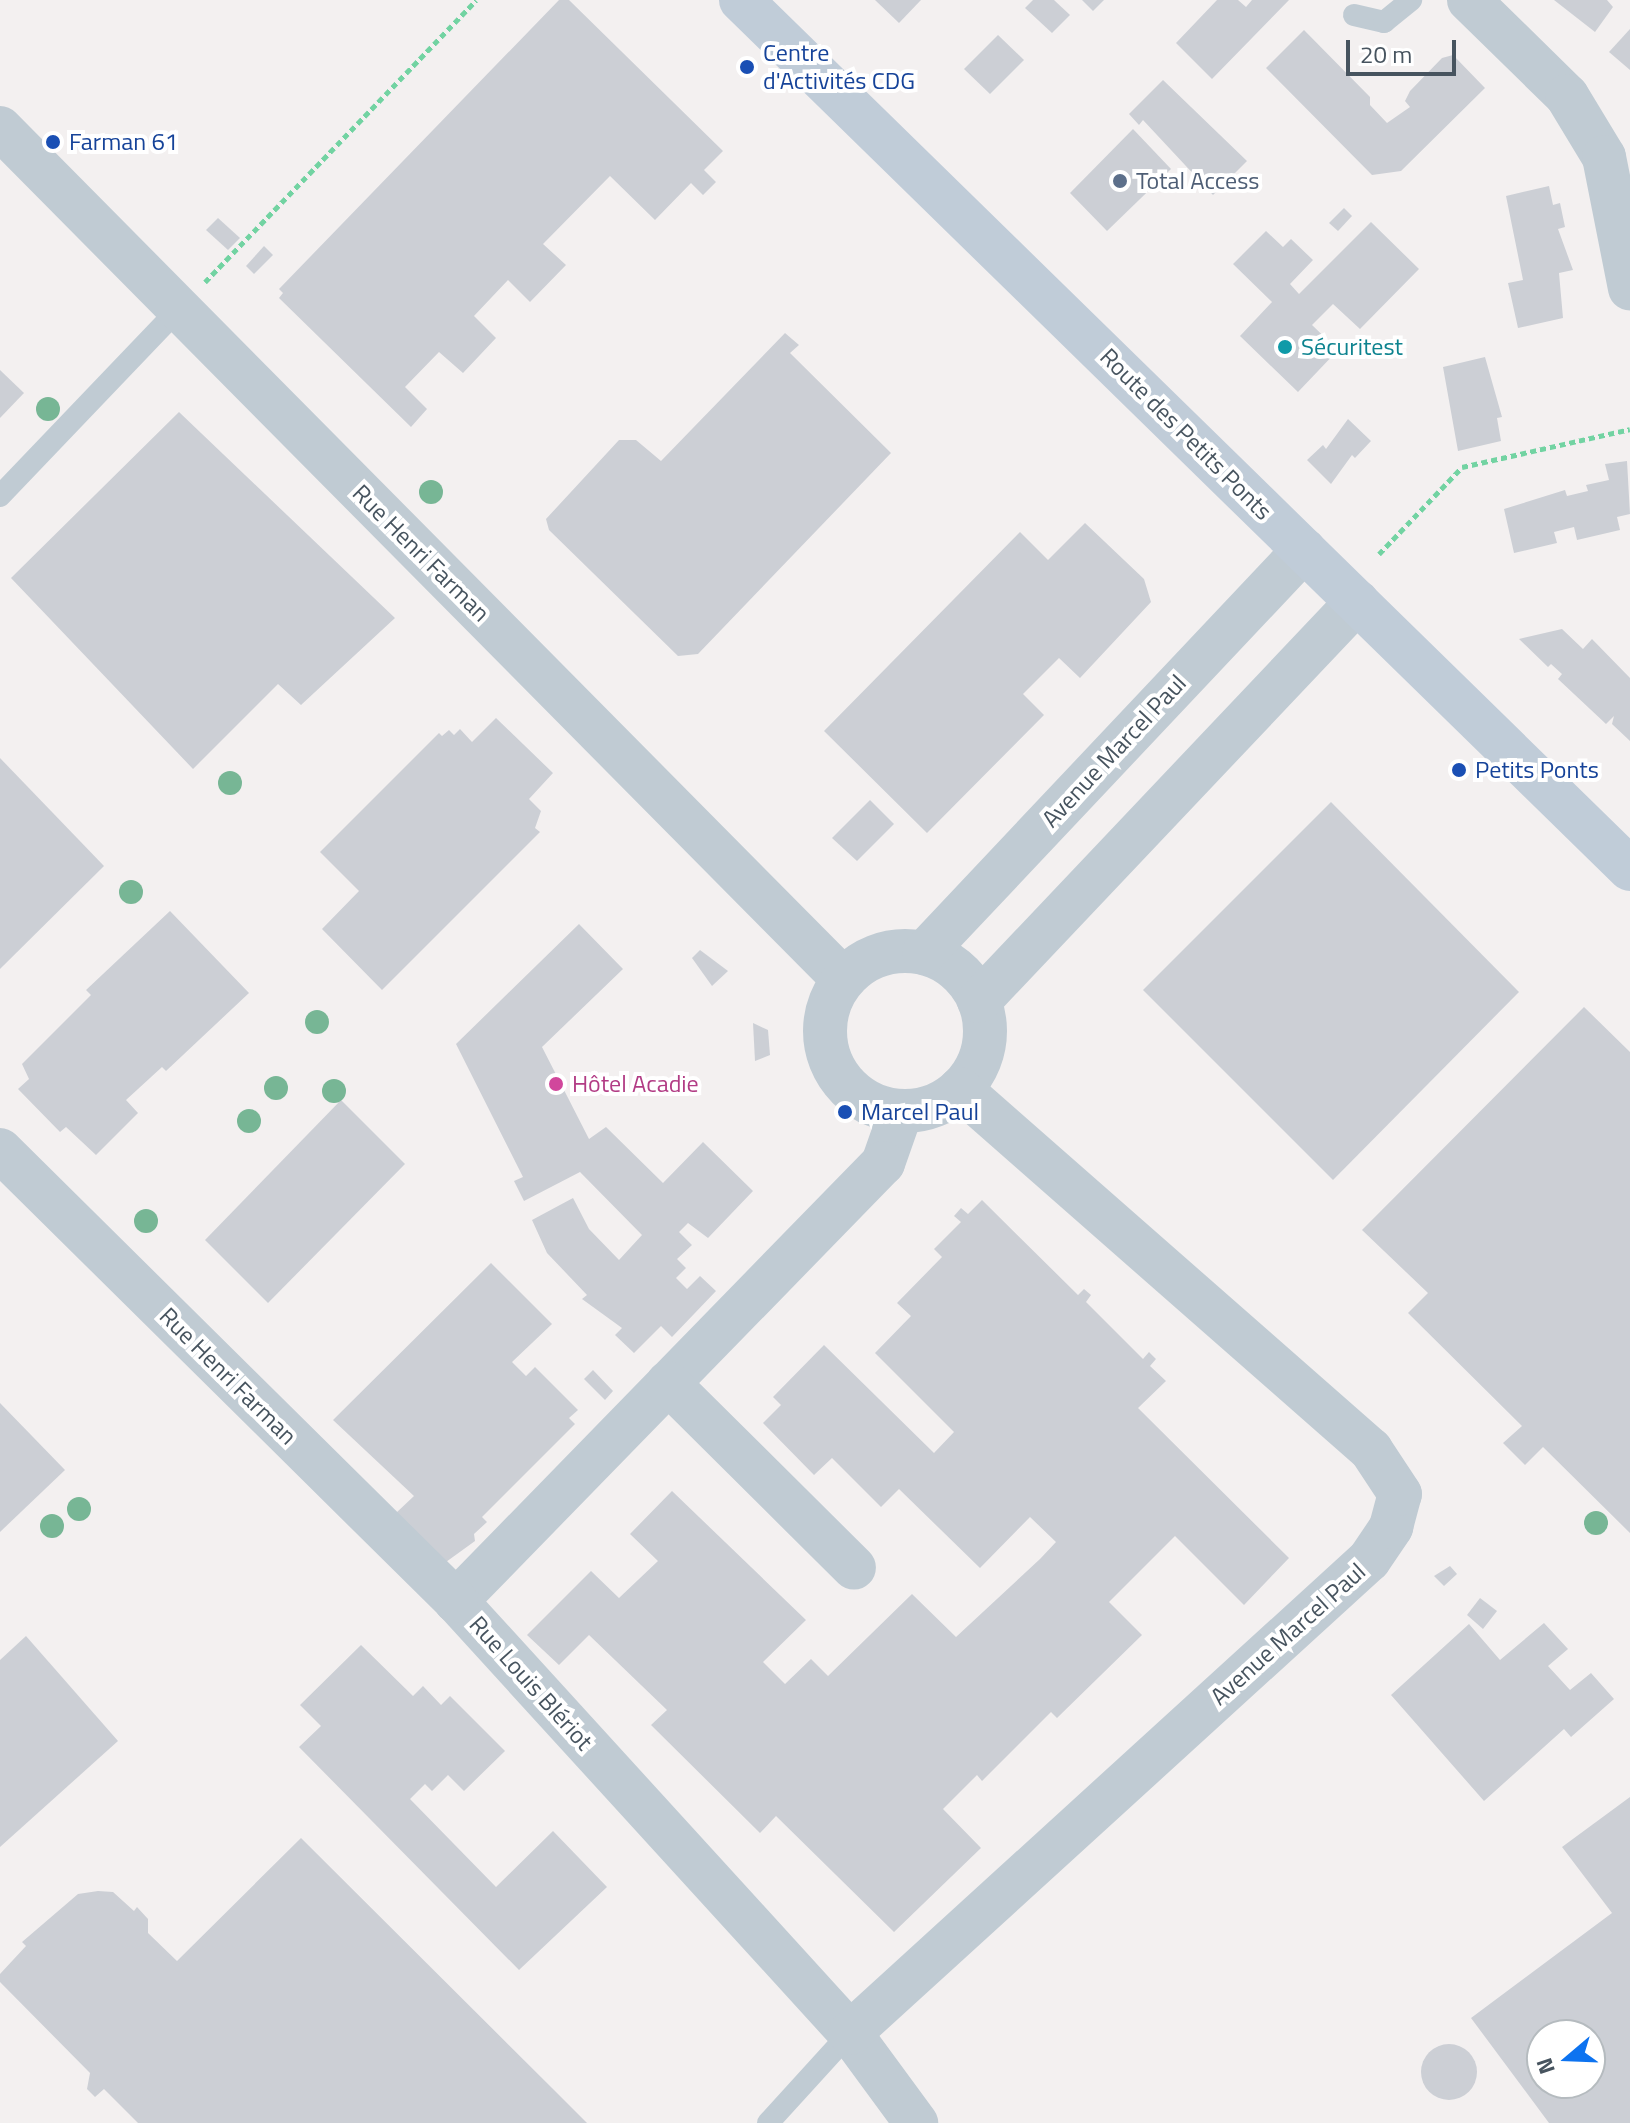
<!DOCTYPE html>
<meta charset="utf-8">
<style>
body{margin:0}
#map{position:relative;width:1630px;height:2123px;overflow:hidden;background:#f3f0f0;font-family:"Titillium Web",sans-serif}
div>[style]{position:absolute}
[style*='--x']{left:calc(var(--x)*1px);top:calc(var(--y)*1px);width:calc(var(--w)*1px);rotate:calc(var(--a)*1deg)}
.building>*{inset:0;background:#cccfd5}
.round{border-radius:50%}
.path>*{height:5px;margin-top:-2.5px;transform-origin:0;background:repeating-linear-gradient(90deg,#72d3a2 0 6px,transparent 0 10px)}
.service>*{height:22px;margin:-11px;padding:0 11px;transform-origin:11px;border-radius:11px;background:#c0cbd3}
.minor>*{height:44px;margin:-22px;padding:0 22px;transform-origin:22px;border-radius:22px;background:#c0cbd3}
.minor>.ring{margin:-22px;padding:0;box-sizing:content-box;background:none;border:44px solid #c0cbd3;border-radius:50%}
.secondary>*{height:44px;margin:-22px;padding:0 22px;transform-origin:22px;border-radius:22px;background:#c0ccd8}
.trees>*{width:24px;height:24px;margin:-12px;border-radius:50%;background:#77b695}
.dots>*{width:22px;height:22px;translate:-50% -50%;box-sizing:border-box;border:4px solid #fff;border-radius:50%}
span{translate:-50% -50%;white-space:nowrap;text-align:center;line-height:1.15;-webkit-text-stroke:8px #fff;paint-order:stroke}
.transit-label{font-size:24px;color:#164399}
.left{translate:0 -50%;text-align:left}
.service-label{font-size:24px;color:#4e5e75}
.culture-label{font-size:24px;color:#0d838f}
.street-label{font-size:24px;color:#47545f}
.hotel-label{font-size:24px;color:#b23c85}
.north{position:absolute;left:1526px;top:2019px;width:80px;height:80px;box-sizing:border-box;background:#fff;border:2px solid #b5bbbf;border-radius:50%;rotate:251deg;font-size:22px;font-weight:700;line-height:32px;text-align:center;color:#47545f}
.north::after{content:'';display:block;margin:auto;width:28px;height:36px;background:#0d73f0;clip-path:polygon(50% 0,100% 100%,50% 72%,0 100%)}
.scale{position:absolute;left:1346px;top:40px;width:110px;height:36px;box-sizing:border-box;border:4px solid #47545f;border-top:0;padding-left:10px;font-size:24px;line-height:28px;white-space:nowrap;color:#47545f;-webkit-text-stroke:6px #fff;paint-order:stroke}
</style>
<div id="map">
<div class="building">
<i style="clip-path:polygon(559px 0,569px 0,723px 151px,704px 170px,716px 182px,703px 195px,691px 183px,655px 220px,610px 176px,543px 244px,566px 265px,530px 302px,508px 280px,474px 316px,496px 338px,463px 373px,439px 352px,405px 387px,427px 409px,411px 427px,279px 298px,283px 293px,279px 289px)"></i>
<i style="clip-path:polygon(875px 0,921px 0,899px 23px)"></i>
<i style="clip-path:polygon(1033px 0,1054px 0,1070px 15px,1052px 33px,1025px 8px)"></i>
<i style="clip-path:polygon(1082px 0,1104px 0,1093px 11px)"></i>
<i style="clip-path:polygon(1217px 0,1238px 0,1246px 7px,1252px 0,1289px 0,1212px 79px,1176px 43px)"></i>
<i style="clip-path:polygon(1554px 0,1607px 0,1613px 7px,1595px 32px)"></i>
<i style="clip-path:polygon(1630px 29px,1630px 70px,1609px 52px)"></i>
<i style="clip-path:polygon(1304px 30px,1370px 97px,1370px 105px,1387px 123px,1410px 107px,1405px 101px,1410px 91px,1442px 58px,1453px 55px,1485px 88px,1401px 171px,1372px 175px,1266px 68px)"></i>
<i style="clip-path:polygon(998px 35px,1024px 60px,990px 94px,964px 69px)"></i>
<i style="clip-path:polygon(1163px 80px,1247px 161px,1213px 195px,1143px 120px,1139px 125px,1129px 114px)"></i>
<i style="clip-path:polygon(1133px 129px,1171px 169px,1107px 231px,1070px 193px)"></i>
<i style="clip-path:polygon(1549px 186px,1553px 205px,1560px 203px,1565px 227px,1558px 229px,1573px 270px,1559px 273px,1563px 318px,1518px 328px,1508px 283px,1523px 280px,1506px 196px)"></i>
<i style="clip-path:polygon(1344px 208px,1352px 216px,1338px 231px,1329px 223px)"></i>
<i style="clip-path:polygon(218px 218px,240px 238px,228px 250px,206px 230px)"></i>
<i style="clip-path:polygon(1371px 222px,1419px 269px,1360px 329px,1333px 304px,1312px 325px,1338px 350px,1298px 392px,1240px 336px,1272px 302px,1233px 264px,1266px 231px,1283px 247px,1291px 239px,1313px 260px,1290px 284px,1299px 294px)"></i>
<i style="clip-path:polygon(264px 246px,273px 255px,254px 274px,246px 266px)"></i>
<i style="clip-path:polygon(785px 333px,799px 345px,790px 353px,891px 453px,698px 654px,678px 656px,549px 530px,546px 519px,619px 440px,636px 440px,661px 461px)"></i>
<i style="clip-path:polygon(1485px 357px,1502px 417px,1497px 418px,1501px 441px,1458px 451px,1443px 367px)"></i>
<i style="clip-path:polygon(0 370px,24px 393px,0 418px)"></i>
<i style="clip-path:polygon(179px 412px,395px 618px,301px 705px,278px 684px,193px 769px,11px 578px)"></i>
<i style="clip-path:polygon(1348px 419px,1371px 441px,1355px 458px,1352px 455px,1331px 484px,1307px 460px,1323px 445px,1326px 449px)"></i>
<i style="clip-path:polygon(1627px 461px,1630px 514px,1617px 517px,1620px 530px,1577px 540px,1574px 527px,1554px 532px,1557px 543px,1514px 553px,1504px 509px,1565px 490px,1567px 496px,1588px 491px,1586px 485px,1609px 480px,1605px 464px)"></i>
<i style="clip-path:polygon(1085px 523px,1144px 579px,1151px 602px,1080px 678px,1059px 658px,1023px 694px,1044px 715px,927px 833px,824px 731px,1020px 532px,1048px 560px)"></i>
<i style="clip-path:polygon(1562px 629px,1583px 649px,1592px 639px,1630px 678px,1630px 741px,1612px 724px,1614px 716px,1606px 724px,1558px 679px,1562px 674px,1551px 664px,1548px 667px,1519px 639px)"></i>
<i style="clip-path:polygon(496px 718px,553px 773px,529px 799px,541px 811px,535px 828px,540px 832px,382px 990px,322px 929px,359px 891px,320px 852px,439px 733px,442px 736px,449px 730px,454px 735px,460px 729px,472px 742px)"></i>
<i style="clip-path:polygon(0 758px,104px 866px,0 969px)"></i>
<i style="clip-path:polygon(870px 800px,894px 824px,857px 861px,832px 838px)"></i>
<i style="clip-path:polygon(1331px 802px,1519px 992px,1333px 1180px,1143px 990px)"></i>
<i style="clip-path:polygon(170px 911px,249px 993px,166px 1071px,162px 1067px,126px 1100px,138px 1113px,96px 1155px,66px 1127px,60px 1132px,18px 1089px,29px 1079px,22px 1064px,91px 995px,86px 990px)"></i>
<i style="clip-path:polygon(579px 924px,623px 969px,542px 1047px,589px 1139px,606px 1127px,663px 1183px,703px 1142px,753px 1191px,708px 1238px,688px 1223px,679px 1232px,692px 1245px,677px 1259px,686px 1268px,676px 1278px,687px 1289px,700px 1276px,716px 1291px,672px 1337px,661px 1326px,634px 1353px,615px 1335px,622px 1328px,582px 1299px,587px 1295px,547px 1253px,532px 1220px,573px 1198px,589px 1229px,619px 1260px,642px 1235px,580px 1172px,524px 1201px,514px 1181px,523px 1177px,456px 1044px)"></i>
<i style="clip-path:polygon(700px 950px,728px 971px,712px 986px,692px 958px)"></i>
<i style="clip-path:polygon(1584px 1007px,1630px 1052px,1630px 1533px,1543px 1447px,1525px 1465px,1503px 1443px,1522px 1426px,1408px 1313px,1428px 1293px,1362px 1230px)"></i>
<i style="clip-path:polygon(753px 1023px,768px 1030px,770px 1055px,755px 1061px)"></i>
<i style="clip-path:polygon(341px 1100px,405px 1164px,268px 1303px,205px 1240px)"></i>
<i style="clip-path:polygon(982px 1200px,1078px 1295px,1084px 1289px,1091px 1295px,1086px 1302px,1143px 1359px,1149px 1352px,1156px 1359px,1150px 1366px,1166px 1381px,1138px 1408px,1289px 1558px,1244px 1605px,1175px 1536px,1109px 1602px,1142px 1635px,1057px 1718px,1051px 1712px,982px 1781px,977px 1775px,943px 1809px,981px 1848px,894px 1932px,776px 1816px,760px 1833px,651px 1725px,667px 1710px,589px 1635px,559px 1665px,527px 1635px,591px 1571px,619px 1598px,658px 1561px,630px 1534px,672px 1491px,806px 1620px,763px 1662px,785px 1684px,811px 1659px,828px 1676px,912px 1594px,956px 1637px,1040px 1559px,1056px 1542px,1030px 1517px,980px 1568px,899px 1489px,881px 1507px,832px 1458px,814px 1475px,763px 1423px,781px 1405px,773px 1397px,824px 1345px,934px 1453px,954px 1432px,875px 1353px,911px 1316px,897px 1303px,942px 1257px,934px 1249px,961px 1222px,954px 1216px,961px 1208px,968px 1214px)"></i>
<i style="clip-path:polygon(491px 1263px,552px 1324px,512px 1362px,526px 1376px,535px 1367px,578px 1410px,569px 1418px,575px 1424px,482px 1517px,487px 1522px,474px 1534px,475px 1541px,446px 1562px,396px 1513px,414px 1496px,333px 1420px)"></i>
<i style="clip-path:polygon(593px 1370px,613px 1391px,605px 1400px,584px 1379px)"></i>
<i style="clip-path:polygon(0 1403px,65px 1470px,0 1532px)"></i>
<i style="clip-path:polygon(1450px 1566px,1457px 1574px,1444px 1586px,1434px 1576px)"></i>
<i style="clip-path:polygon(1480px 1598px,1497px 1611px,1483px 1629px,1467px 1615px)"></i>
<i style="clip-path:polygon(1544px 1623px,1568px 1649px,1548px 1666px,1570px 1690px,1591px 1673px,1614px 1699px,1571px 1737px,1564px 1729px,1484px 1801px,1391px 1695px,1469px 1624px,1500px 1660px)"></i>
<i style="clip-path:polygon(26px 1636px,118px 1741px,0 1847px,0 1660px)"></i>
<i style="clip-path:polygon(361px 1645px,413px 1696px,423px 1686px,441px 1705px,450px 1696px,505px 1751px,464px 1791px,448px 1775px,432px 1791px,425px 1784px,410px 1799px,496px 1887px,553px 1831px,607px 1887px,519px 1970px,299px 1747px,321px 1726px,300px 1705px)"></i>
<i style="clip-path:polygon(evenodd,1630px 1797px,1630px 2123px,1549px 2123px,1471px 2018px,1612px 1913px,1562px 1847px,1630px 1797px,1542px 2035px,1590px 2035px,1590px 2083px,1542px 2083px,1542px 2035px)"></i>
<i style="clip-path:polygon(301px 1838px,552px 2088px,587px 2123px,138px 2123px,104px 2089px,95px 2097px,87px 2089px,90px 2073px,0 1982px,0 1974px,26px 1946px,22px 1942px,78px 1894px,98px 1891px,113px 1892px,134px 1911px,137px 1907px,148px 1919px,148px 1933px,177px 1961px)"></i>
<i class="round" style="left:1421px;top:2044px;width:56px;height:56px"></i>
</div>
<div class="path">
<i style="--x:205;--y:282;--w:391;--a:-46.1"></i>
<i style="--x:1379;--y:554;--w:120;--a:-46.3"></i>
<i style="--x:1462;--y:467;--w:172;--a:-12.7"></i>
</div>
<div class="service">
<i style="--x:1354;--y:15;--w:31;--a:13"></i>
<i style="--x:1384;--y:22;--w:35;--a:-39"></i>
<i style="--x:0;--y:496;--w:259;--a:-46.3"></i>
<i style="--x:768;--y:2123;--w:122;--a:-47.7"></i>
</div>
<div class="minor">
<i style="--x:1469;--y:0;--w:137;--a:44.4"></i>
<i style="--x:1567;--y:96;--w:71;--a:58.8"></i>
<i style="--x:1604;--y:157;--w:134;--a:78.8"></i>
<i style="--x:0;--y:128;--w:1198;--a:45.27"></i>
<i class="ring" style="left:825px;top:951px;width:116px;height:116px"></i>
<i style="--x:924;--y:953;--w:554;--a:-46.68"></i>
<i style="--x:979;--y:1001;--w:550;--a:-46.55"></i>
<i style="--x:901;--y:1112;--w:54;--a:109.4"></i>
<i style="--x:883;--y:1163;--w:612;--a:134.27"></i>
<i style="--x:456;--y:1601;--w:585;--a:47.63"></i>
<i style="--x:850;--y:2033;--w:112;--a:53.7"></i>
<i style="--x:0;--y:1150;--w:641;--a:44.68"></i>
<i style="--x:668;--y:1383;--w:262;--a:44.8"></i>
<i style="--x:850;--y:2033;--w:702;--a:-42.35"></i>
<i style="--x:1369;--y:1560;--w:40;--a:-56"></i>
<i style="--x:1391;--y:1527;--w:34;--a:-75"></i>
<i style="--x:1400;--y:1494;--w:53;--a:-123.4"></i>
<i style="--x:1371;--y:1450;--w:547;--a:-138.71"></i>
</div>
<div class="secondary">
<i style="--x:741;--y:0;--w:1243;--a:44.35"></i>
</div>
<div class="trees">
<i style="left:48px;top:409px"></i>
<i style="left:431px;top:492px"></i>
<i style="left:230px;top:783px"></i>
<i style="left:131px;top:892px"></i>
<i style="left:317px;top:1022px"></i>
<i style="left:276px;top:1088px"></i>
<i style="left:334px;top:1091px"></i>
<i style="left:249px;top:1121px"></i>
<i style="left:146px;top:1221px"></i>
<i style="left:79px;top:1509px"></i>
<i style="left:1596px;top:1523px"></i>
<i style="left:52px;top:1526px"></i>
</div>
<div class="dots">
<i style="left:747px;top:67px;background:#1a4fb4"></i>
<i style="left:53px;top:142px;background:#1a4fb4"></i>
<i style="left:1120px;top:181px;background:#5c6f8a"></i>
<i style="left:1285px;top:347px;background:#0f9aa8"></i>
<i style="left:1459px;top:770px;background:#1a4fb4"></i>
<i style="left:556px;top:1084px;background:#d1479c"></i>
<i style="left:845px;top:1112px;background:#1a4fb4"></i>
</div>
<div class="transit-label">
<span class="left" style="left:763px;top:67px">Centre<br>d'Activités CDG</span>
<span class="left" style="left:69px;top:142px">Farman 61</span>
<span class="left" style="left:1475px;top:770px">Petits Ponts</span>
<span class="left" style="left:861px;top:1112px">Marcel Paul</span>
</div>
<div class="service-label">
<span class="left" style="left:1136px;top:181px">Total Access</span>
</div>
<div class="culture-label">
<span class="left" style="left:1301px;top:347px">Sécuritest</span>
</div>
<div class="street-label">
<span style="left:1186px;top:434px;rotate:45deg">Route des Petits Ponts</span>
<span style="left:421px;top:553px;rotate:45deg">Rue Henri Farman</span>
<span style="left:1114px;top:751px;rotate:-47deg">Avenue Marcel Paul</span>
<span style="left:228px;top:1376px;rotate:45deg">Rue Henri Farman</span>
<span style="left:1288px;top:1634px;rotate:-42deg">Avenue Marcel Paul</span>
<span style="left:531px;top:1683px;rotate:48deg">Rue Louis Blériot</span>
</div>
<div class="hotel-label">
<span class="left" style="left:572px;top:1084px">Hôtel Acadie</span>
</div>
<div class="north">N</div>
<div class="scale">20 m</div>
</div>
